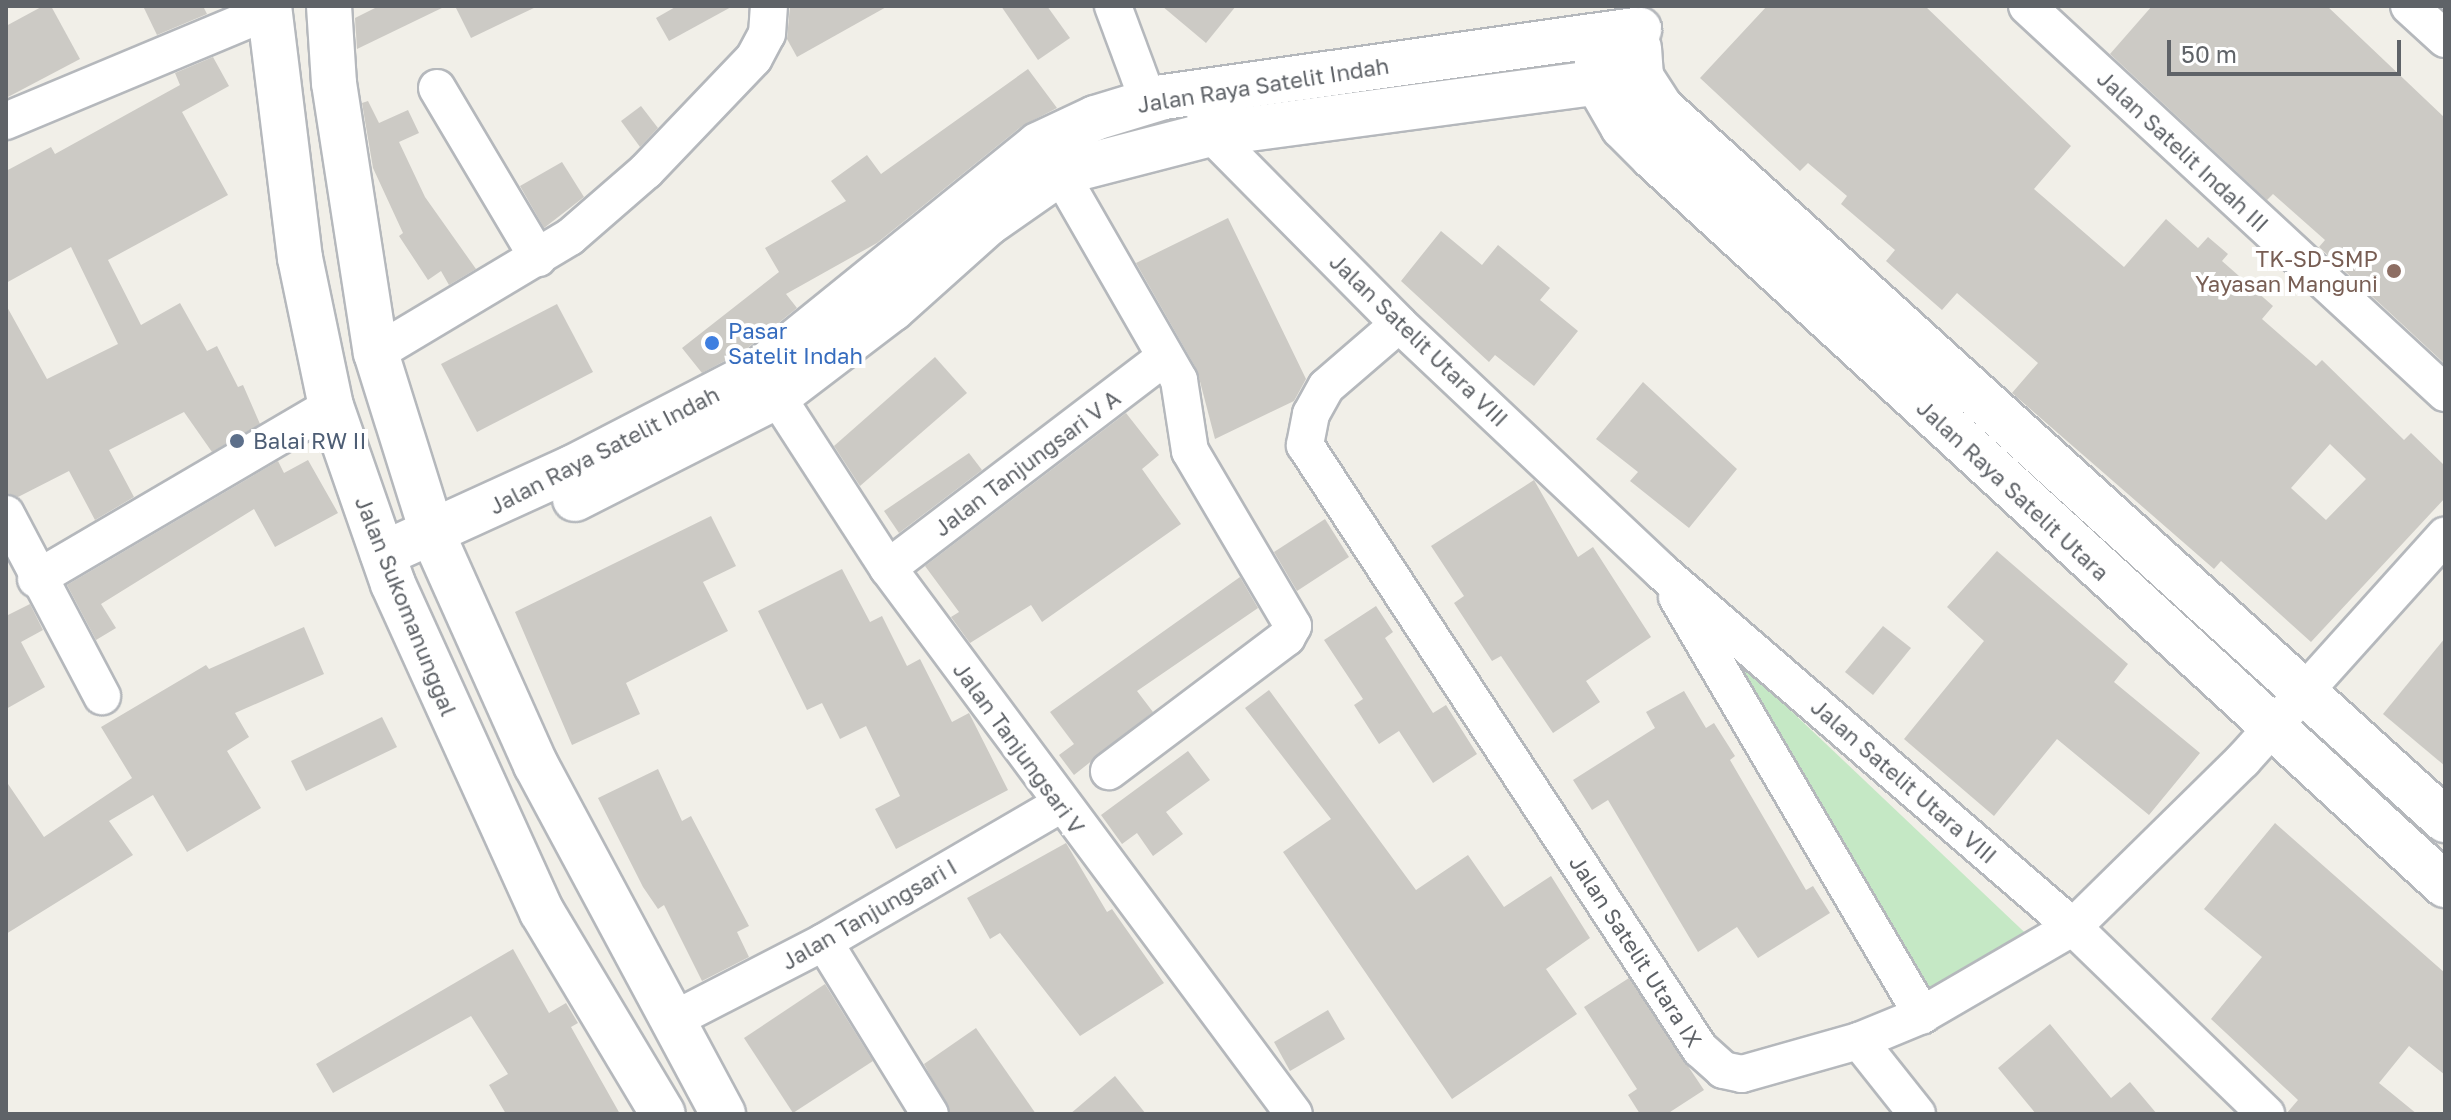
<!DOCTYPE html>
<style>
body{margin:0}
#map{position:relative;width:2451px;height:1120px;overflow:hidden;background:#f1efe8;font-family:"Golos Text",sans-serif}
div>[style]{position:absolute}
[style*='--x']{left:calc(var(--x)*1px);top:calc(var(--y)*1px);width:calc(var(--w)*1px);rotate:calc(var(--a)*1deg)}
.green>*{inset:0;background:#c5e8c5}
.building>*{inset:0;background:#cccac5}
.roads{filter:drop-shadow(2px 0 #b5b8bc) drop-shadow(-2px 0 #b5b8bc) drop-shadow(0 2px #b5b8bc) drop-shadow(0 -2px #b5b8bc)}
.street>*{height:36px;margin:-18px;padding:0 18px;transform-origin:18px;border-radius:18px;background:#fff}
.secondary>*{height:44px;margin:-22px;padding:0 22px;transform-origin:22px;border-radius:22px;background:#fff}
.dots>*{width:22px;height:22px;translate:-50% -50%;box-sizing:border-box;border:4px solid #fff;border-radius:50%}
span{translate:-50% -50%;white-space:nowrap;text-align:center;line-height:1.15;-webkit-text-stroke:8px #fff;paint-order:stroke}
.street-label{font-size:22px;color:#5f6368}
.education-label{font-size:22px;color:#785e54}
.right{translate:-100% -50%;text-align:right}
.shop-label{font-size:22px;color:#366cbe}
.left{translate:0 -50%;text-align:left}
.service-label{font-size:22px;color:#4e5e75}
.frame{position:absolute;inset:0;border:8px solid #5f6368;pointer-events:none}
.scale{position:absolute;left:2167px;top:40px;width:234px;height:36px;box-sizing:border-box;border:4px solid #5f6368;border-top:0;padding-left:10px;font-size:24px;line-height:28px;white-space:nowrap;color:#5f6368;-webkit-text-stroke:6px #fff;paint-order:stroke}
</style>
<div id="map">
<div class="green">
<i style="clip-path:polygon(1708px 632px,2037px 944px,1929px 1001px)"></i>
</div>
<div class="building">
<i style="clip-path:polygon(43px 6px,51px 6px,80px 59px,6px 98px,6px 26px)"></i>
<i style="clip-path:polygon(143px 6px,203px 6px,207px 14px,157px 35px)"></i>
<i style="clip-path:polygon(379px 6px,446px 6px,357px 49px,355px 18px)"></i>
<i style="clip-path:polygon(455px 6px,538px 6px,471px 38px)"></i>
<i style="clip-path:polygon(677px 6px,733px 6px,669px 41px,656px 18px)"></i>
<i style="clip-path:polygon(790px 6px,888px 6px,797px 57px,787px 39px)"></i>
<i style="clip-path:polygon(1001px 6px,1047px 6px,1070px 38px,1038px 60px)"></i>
<i style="clip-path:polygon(1162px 6px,1236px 6px,1206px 43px)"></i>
<i style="clip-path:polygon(evenodd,1767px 6px,1925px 6px,2071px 146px,2034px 189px,2124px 267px,2166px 219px,2198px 248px,2208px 237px,2228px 254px,2222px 261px,2273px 306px,2262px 319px,2316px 366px,2322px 360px,2404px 440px,2411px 433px,2445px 466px,2445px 498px,2311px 642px,2221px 561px,2214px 569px,2012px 393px,2038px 363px,1957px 293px,1942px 310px,1886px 261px,1895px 250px,1841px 204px,1847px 196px,1808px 163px,1800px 171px,1700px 78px,1767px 6px,2330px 444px,2366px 479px,2326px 520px,2291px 488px,2330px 444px)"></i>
<i style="clip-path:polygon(2152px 6px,2327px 6px,2445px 118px,2445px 364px,2319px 247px,2325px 240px,2273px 194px,2267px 200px,2110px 54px)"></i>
<i style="clip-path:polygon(213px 57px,229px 86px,182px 112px,228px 195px,108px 260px,141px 325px,180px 303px,207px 351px,217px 346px,238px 387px,243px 385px,260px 424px,212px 452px,184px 412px,109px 450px,134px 497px,95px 520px,69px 471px,18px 497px,6px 493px,6px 305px,47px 379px,118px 344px,71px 247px,6px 283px,6px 171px,51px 147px,55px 154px,180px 85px,175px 73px)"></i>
<i style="clip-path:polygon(1028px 69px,1057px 108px,1022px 126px,877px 243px,786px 294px,797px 308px,745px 350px,702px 373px,682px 348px,779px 272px,765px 248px,846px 201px,831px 181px,867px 155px,881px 174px)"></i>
<i style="clip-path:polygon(368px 101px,379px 123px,408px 110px,419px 133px,399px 142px,425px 197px,476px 269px,449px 285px,441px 271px,428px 280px,399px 236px,403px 233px,373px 168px,362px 103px)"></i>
<i style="clip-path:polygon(641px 106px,658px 128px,640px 147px,621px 121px)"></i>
<i style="clip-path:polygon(562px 162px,584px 197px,544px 228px,520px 186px)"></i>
<i style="clip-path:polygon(1228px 218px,1306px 379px,1294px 401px,1215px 439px,1197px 370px,1136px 263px)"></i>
<i style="clip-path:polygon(1441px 231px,1482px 265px,1498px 245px,1550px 288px,1540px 300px,1578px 331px,1534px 386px,1495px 355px,1489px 362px,1401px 281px)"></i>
<i style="clip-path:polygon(557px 304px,593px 372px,477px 432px,441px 364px)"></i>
<i style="clip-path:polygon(935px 357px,967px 393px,860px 486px,834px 446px)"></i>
<i style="clip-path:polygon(1643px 382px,1737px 469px,1689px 528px,1630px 481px,1638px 472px,1596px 439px)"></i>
<i style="clip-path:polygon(1126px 413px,1159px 455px,1142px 469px,1181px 524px,1042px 622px,1031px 605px,970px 643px,951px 617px,959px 612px,925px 566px)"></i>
<i style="clip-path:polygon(969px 453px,982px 470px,899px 533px,884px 511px)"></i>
<i style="clip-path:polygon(308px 460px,338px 513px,275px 547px,254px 509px,101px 604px,116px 628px,96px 640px,67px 585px,278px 461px,284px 473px)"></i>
<i style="clip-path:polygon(1534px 480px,1578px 557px,1593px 547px,1651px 637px,1586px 681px,1600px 702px,1553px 733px,1501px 656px,1492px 661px,1454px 603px,1464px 596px,1431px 546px)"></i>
<i style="clip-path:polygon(711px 516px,736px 566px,703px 582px,728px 631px,626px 683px,640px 714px,572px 745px,515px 612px)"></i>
<i style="clip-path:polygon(1325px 519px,1349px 557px,1297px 591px,1274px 552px)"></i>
<i style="clip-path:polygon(1997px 551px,2128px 664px,2114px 682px,2200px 753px,2149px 815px,2057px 739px,1994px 816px,1904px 739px,1984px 641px,1947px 607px)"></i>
<i style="clip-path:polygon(842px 569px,870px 622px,882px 616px,907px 666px,920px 659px,952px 722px,969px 713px,1008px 790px,896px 849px,875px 809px,900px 796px,866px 726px,840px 739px,822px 703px,807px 710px,758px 611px)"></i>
<i style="clip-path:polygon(1240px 577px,1258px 608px,1137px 691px,1153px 712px,1074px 775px,1059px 755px,1074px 744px,1050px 712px)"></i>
<i style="clip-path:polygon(30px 604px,43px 630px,21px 642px,45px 687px,6px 709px,6px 616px)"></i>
<i style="clip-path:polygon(1376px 606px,1393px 632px,1385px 638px,1433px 713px,1446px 705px,1477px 754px,1433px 783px,1399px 731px,1379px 744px,1354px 705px,1363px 699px,1324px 640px)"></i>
<i style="clip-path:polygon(1883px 626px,1911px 648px,1873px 695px,1845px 672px)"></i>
<i style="clip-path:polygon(304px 627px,324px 674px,235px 713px,249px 737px,227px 751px,261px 808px,187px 852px,153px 795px,109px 821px,133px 855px,6px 934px,6px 781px,44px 837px,132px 778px,101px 727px,206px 665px,209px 669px)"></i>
<i style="clip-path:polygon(2445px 638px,2445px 766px,2383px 714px)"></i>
<i style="clip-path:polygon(1269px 690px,1416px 890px,1468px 855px,1504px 907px,1551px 876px,1590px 938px,1546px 969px,1577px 1014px,1452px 1099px,1283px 852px,1331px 819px,1245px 708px)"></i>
<i style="clip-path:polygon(1684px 691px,1706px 728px,1714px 723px,1735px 756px,1730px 760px,1806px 890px,1813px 886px,1830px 913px,1758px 958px,1737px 927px,1698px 952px,1608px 800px,1592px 810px,1573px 780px,1655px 728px,1646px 712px)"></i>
<i style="clip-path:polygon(382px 717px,397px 747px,306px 791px,291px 761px)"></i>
<i style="clip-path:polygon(1188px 751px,1210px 780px,1166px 812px,1183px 834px,1153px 856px,1137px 833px,1122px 844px,1101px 815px)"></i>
<i style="clip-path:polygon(658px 769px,682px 821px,691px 816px,749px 926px,737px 932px,749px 957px,702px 981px,664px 905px,658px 909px,643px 887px,598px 798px)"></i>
<i style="clip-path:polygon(2275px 823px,2445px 973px,2445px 1075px,2409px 1046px,2379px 1083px,2417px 1114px,2286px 1114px,2298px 1100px,2211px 1019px,2262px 957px,2204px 909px)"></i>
<i style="clip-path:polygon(1066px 843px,1107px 912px,1112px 909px,1164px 983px,1080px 1036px,1000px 933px,990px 939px,967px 898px)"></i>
<i style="clip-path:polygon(513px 949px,549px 1013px,566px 1003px,578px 1023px,571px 1027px,620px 1114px,506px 1114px,489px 1085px,508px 1074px,471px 1016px,333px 1093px,316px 1064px)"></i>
<i style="clip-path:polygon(1629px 978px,1704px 1090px,1667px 1114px,1640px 1114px,1628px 1095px,1637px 1089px,1584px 1007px)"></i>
<i style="clip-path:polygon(825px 984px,873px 1061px,793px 1113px,744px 1038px)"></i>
<i style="clip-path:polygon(1328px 1010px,1345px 1039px,1290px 1071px,1274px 1042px)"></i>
<i style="clip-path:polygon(2050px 1024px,2111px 1098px,2130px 1082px,2157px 1114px,2036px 1114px,1998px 1068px)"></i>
<i style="clip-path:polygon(976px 1028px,1036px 1114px,951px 1114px,924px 1064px)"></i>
<i style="clip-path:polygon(1115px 1076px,1146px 1114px,1070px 1114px)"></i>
</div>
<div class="roads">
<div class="street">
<i style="--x:1113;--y:6;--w:100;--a:69.6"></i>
<i style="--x:2027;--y:6;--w:570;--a:42.79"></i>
<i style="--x:2409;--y:6;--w:49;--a:42.5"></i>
<i style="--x:437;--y:88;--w:198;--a:59.3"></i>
<i style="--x:1205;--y:113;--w:22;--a:74"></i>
<i style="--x:1211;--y:134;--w:267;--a:45.3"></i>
<i style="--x:1399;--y:324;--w:361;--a:43.3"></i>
<i style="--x:1662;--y:572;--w:543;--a:40.82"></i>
<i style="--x:2073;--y:927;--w:269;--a:44.1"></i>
<i style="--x:6;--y:121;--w:285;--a:-22.7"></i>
<i style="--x:1060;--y:173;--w:239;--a:60.1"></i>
<i style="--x:1179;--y:380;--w:72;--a:81.2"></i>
<i style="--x:1190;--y:451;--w:203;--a:59.5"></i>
<i style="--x:1293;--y:626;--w:13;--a:119"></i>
<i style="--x:1287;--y:637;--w:223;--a:143"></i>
<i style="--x:1399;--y:324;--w:96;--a:139.2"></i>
<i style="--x:1326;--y:387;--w:31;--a:119"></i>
<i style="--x:1311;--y:414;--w:32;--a:101"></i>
<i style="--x:1305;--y:445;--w:722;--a:56.82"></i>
<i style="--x:1700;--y:1049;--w:31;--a:42"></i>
<i style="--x:1723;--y:1070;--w:19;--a:12"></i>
<i style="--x:1742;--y:1074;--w:122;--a:-15.8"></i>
<i style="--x:1859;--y:1041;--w:68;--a:-22.4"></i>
<i style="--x:1922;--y:1015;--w:175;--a:-30.2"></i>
<i style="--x:2073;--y:927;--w:238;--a:-44.5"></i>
<i style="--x:2243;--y:760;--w:302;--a:-48"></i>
<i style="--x:376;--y:353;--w:226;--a:-30.9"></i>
<i style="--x:570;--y:237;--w:101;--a:-41"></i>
<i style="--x:646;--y:171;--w:156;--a:-46.3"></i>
<i style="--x:754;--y:58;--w:27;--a:-62"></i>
<i style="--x:767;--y:34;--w:28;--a:-86"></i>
<i style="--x:763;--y:375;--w:230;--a:57.1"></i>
<i style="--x:888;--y:568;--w:680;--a:53.37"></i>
<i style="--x:6;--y:514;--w:206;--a:62.2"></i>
<i style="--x:888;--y:568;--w:348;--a:-37.3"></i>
<i style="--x:36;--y:579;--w:342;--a:-30.4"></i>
<i style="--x:1677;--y:597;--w:485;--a:59.6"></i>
<i style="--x:824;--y:942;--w:202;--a:58.4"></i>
<i style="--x:675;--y:1019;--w:168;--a:-27.3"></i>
<i style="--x:824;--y:942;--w:274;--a:-30.2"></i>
<i style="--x:1859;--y:1041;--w:93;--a:51.5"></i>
</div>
<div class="secondary">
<i style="--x:269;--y:6;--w:254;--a:83"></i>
<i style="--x:300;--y:258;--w:151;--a:78.2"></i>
<i style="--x:331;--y:406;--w:188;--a:70.8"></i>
<i style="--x:393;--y:584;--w:360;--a:65.6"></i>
<i style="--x:542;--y:912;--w:235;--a:59.1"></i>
<i style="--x:329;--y:6;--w:77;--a:86.3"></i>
<i style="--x:334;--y:83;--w:273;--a:81.2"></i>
<i style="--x:376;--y:353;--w:191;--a:72.6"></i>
<i style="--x:433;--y:535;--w:252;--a:65.9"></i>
<i style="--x:536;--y:765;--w:396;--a:61.8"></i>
<i style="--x:1639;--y:48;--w:29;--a:86"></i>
<i style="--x:1641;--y:77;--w:38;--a:57"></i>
<i style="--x:1662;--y:109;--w:1058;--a:42.24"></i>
<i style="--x:1597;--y:54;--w:28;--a:90"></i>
<i style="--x:1597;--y:82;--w:52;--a:60"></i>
<i style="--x:1623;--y:127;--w:42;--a:45"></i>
<i style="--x:1653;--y:157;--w:1076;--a:42.59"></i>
<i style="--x:575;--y:499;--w:229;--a:-27"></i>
<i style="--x:779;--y:395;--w:142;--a:-37.3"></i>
<i style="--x:892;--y:309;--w:127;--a:-41.8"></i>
<i style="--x:987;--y:224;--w:89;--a:-34.9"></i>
<i style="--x:1060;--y:173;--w:156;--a:-14.5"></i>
<i style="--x:1211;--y:134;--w:434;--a:-7.6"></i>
<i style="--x:383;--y:554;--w:208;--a:-24.5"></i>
<i style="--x:572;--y:468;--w:211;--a:-27.4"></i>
<i style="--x:759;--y:371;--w:359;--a:-39"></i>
<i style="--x:1038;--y:145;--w:63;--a:-25.3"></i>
<i style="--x:1095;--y:118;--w:72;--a:-16.9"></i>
<i style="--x:1164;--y:97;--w:480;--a:-8.1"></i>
</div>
</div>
<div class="dots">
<i style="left:2394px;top:271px;background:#8d6e63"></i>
<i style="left:712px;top:343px;background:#3f7fe0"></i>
<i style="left:237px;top:441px;background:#5c6f8a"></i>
</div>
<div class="street-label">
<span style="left:1263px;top:85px;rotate:-9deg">Jalan Raya Satelit Indah</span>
<span style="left:2183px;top:151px;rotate:43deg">Jalan Satelit Indah III</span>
<span style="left:1419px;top:340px;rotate:44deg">Jalan Satelit Utara VIII</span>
<span style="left:604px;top:450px;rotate:-27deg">Jalan Raya Satelit Indah</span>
<span style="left:1027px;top:463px;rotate:-37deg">Jalan Tanjungsari V A</span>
<span style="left:2013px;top:490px;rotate:43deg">Jalan Raya Satelit Utara</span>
<span style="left:406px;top:606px;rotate:68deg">Jalan Sukomanunggal</span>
<span style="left:1019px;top:748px;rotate:54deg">Jalan Tanjungsari V</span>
<span style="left:1904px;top:781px;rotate:41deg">Jalan Satelit Utara VIII</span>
<span style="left:869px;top:914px;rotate:-30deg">Jalan Tanjungsari I</span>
<span style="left:1636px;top:951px;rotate:57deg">Jalan Satelit Utara IX</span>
</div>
<div class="education-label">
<span class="right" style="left:2378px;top:271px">TK-SD-SMP<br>Yayasan Manguni</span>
</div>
<div class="shop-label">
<span class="left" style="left:728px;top:343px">Pasar<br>Satelit Indah</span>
</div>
<div class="service-label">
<span class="left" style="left:253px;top:441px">Balai RW II</span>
</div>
<div class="frame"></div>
<div class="scale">50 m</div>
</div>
